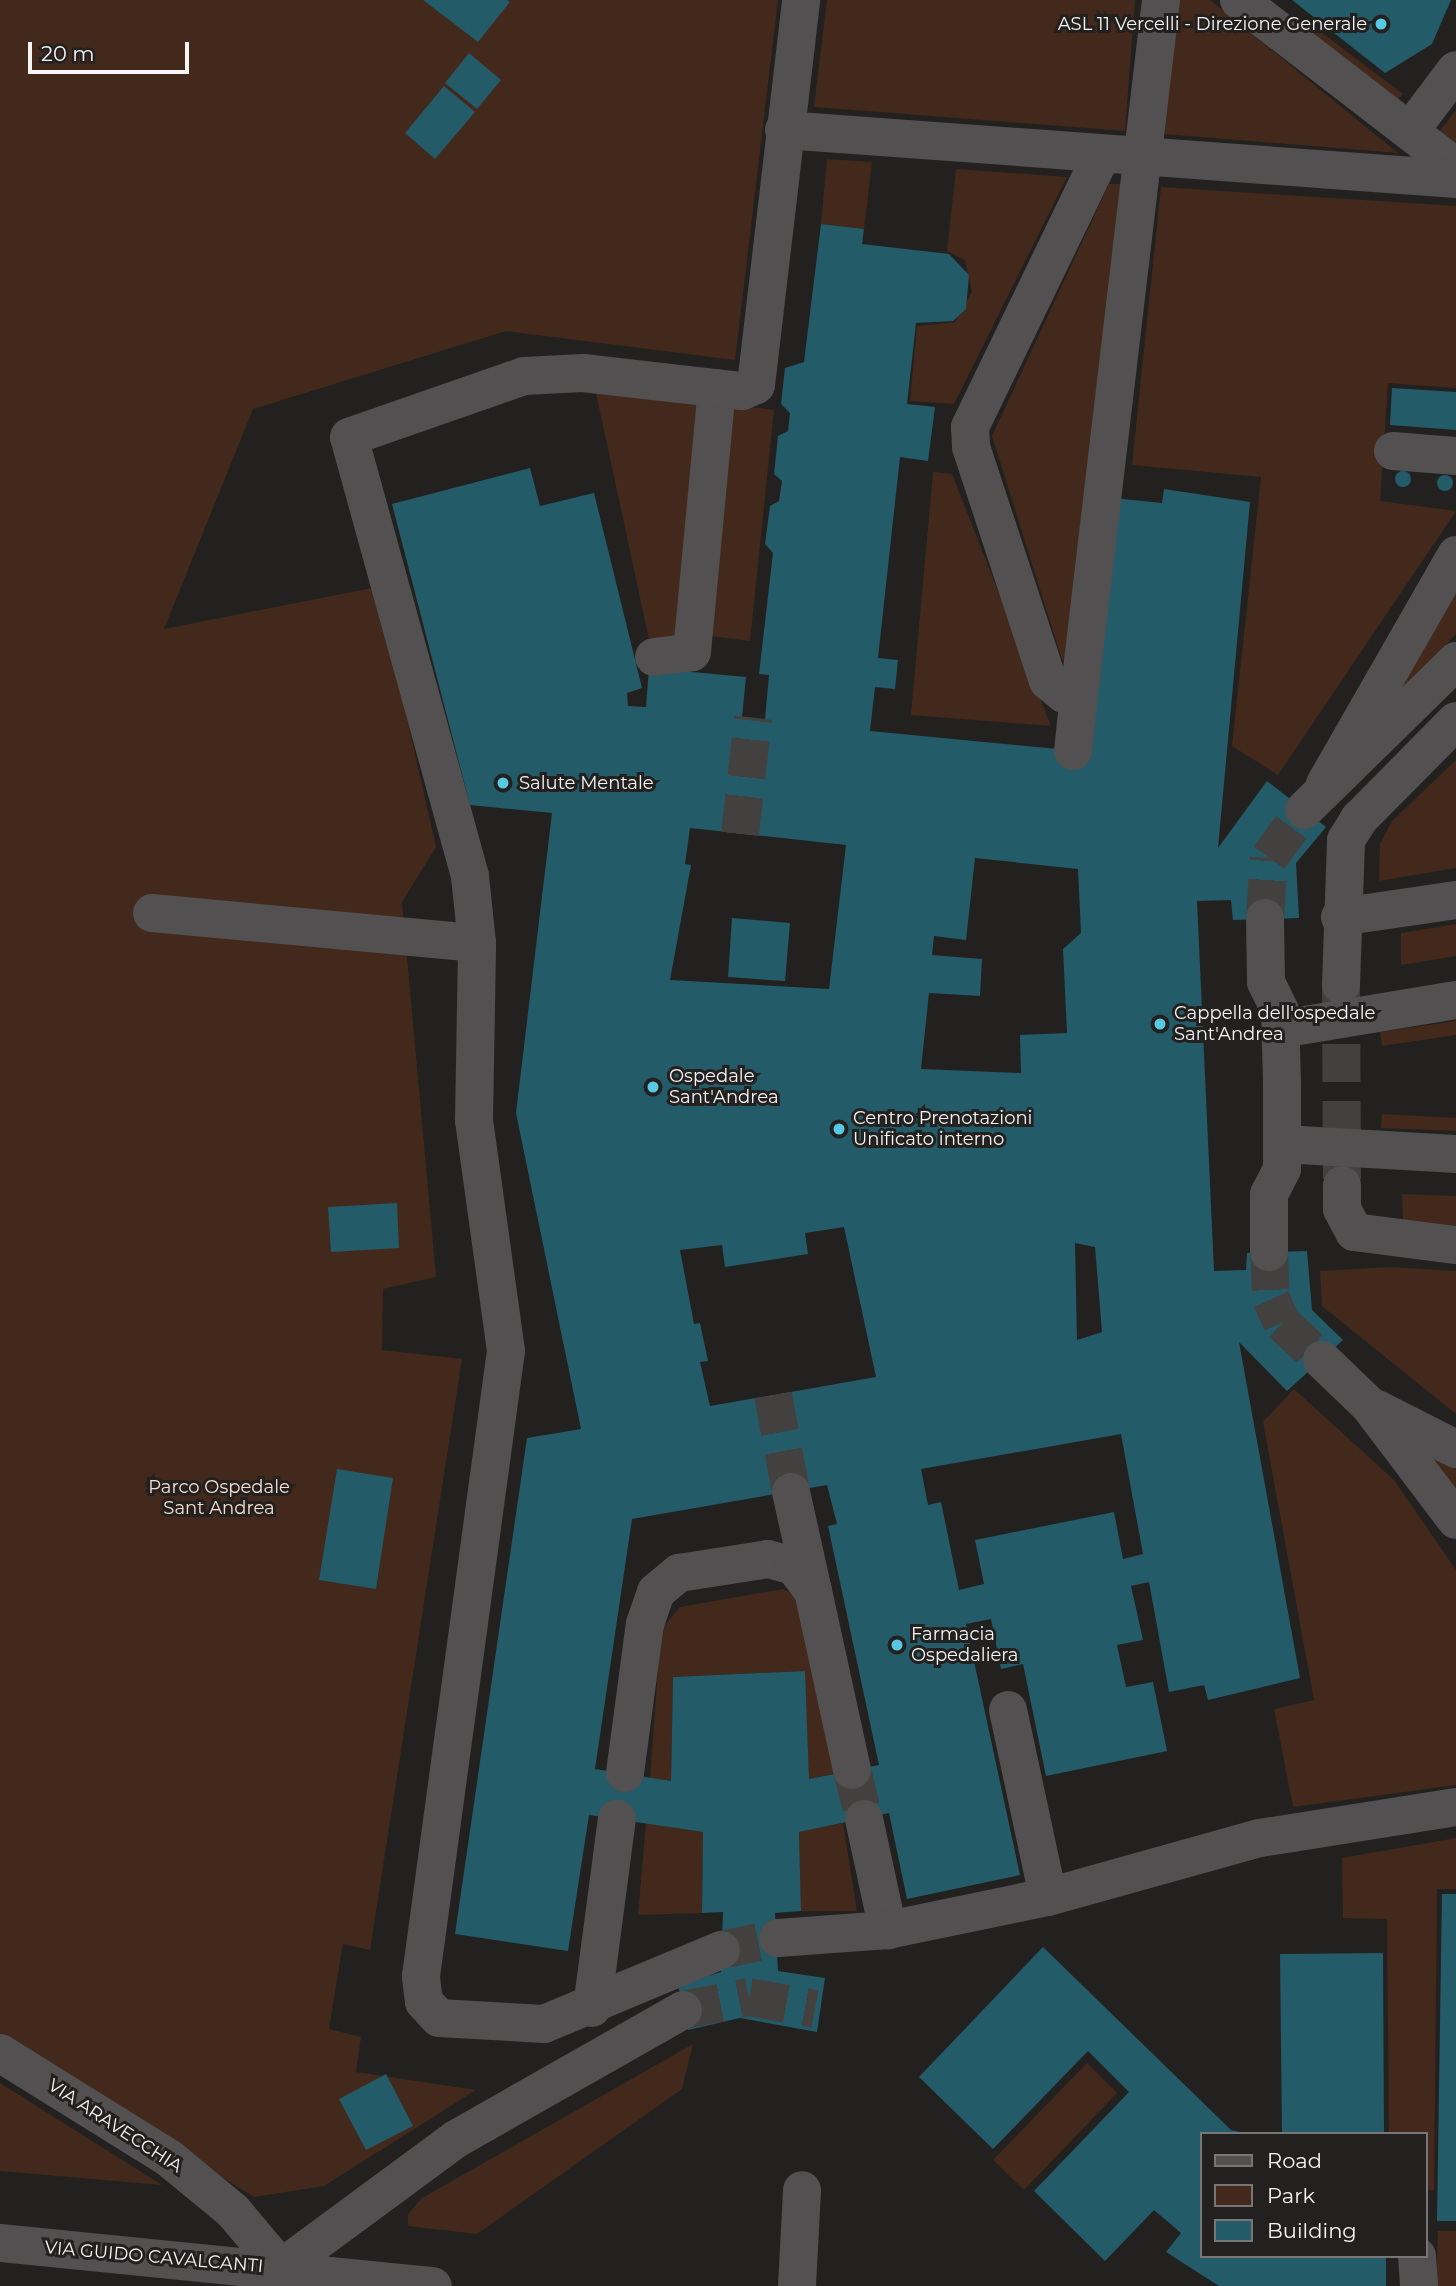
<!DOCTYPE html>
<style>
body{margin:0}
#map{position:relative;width:1456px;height:2286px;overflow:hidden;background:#232120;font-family:Montserrat,sans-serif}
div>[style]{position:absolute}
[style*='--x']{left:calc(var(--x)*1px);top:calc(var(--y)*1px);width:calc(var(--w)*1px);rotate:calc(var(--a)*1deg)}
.green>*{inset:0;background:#43281c}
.building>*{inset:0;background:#235b68}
.round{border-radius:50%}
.minor-tunnel>*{height:38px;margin-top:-19px;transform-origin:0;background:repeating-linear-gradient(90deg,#434140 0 38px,transparent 0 57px)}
.minor>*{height:38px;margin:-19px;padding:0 19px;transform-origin:19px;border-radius:19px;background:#525050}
.dots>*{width:19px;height:19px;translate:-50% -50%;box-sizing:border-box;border:4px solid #232120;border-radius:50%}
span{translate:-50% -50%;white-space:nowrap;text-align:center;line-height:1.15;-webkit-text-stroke:6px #232120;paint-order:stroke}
.poi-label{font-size:18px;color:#f6f4f4}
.right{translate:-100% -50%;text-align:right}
.left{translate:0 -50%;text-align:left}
.park-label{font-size:18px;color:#f9dcd0}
.street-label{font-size:18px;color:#f6f4f4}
.legend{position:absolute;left:1200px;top:2132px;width:228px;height:126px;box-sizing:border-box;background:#232120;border:2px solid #777575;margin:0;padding:9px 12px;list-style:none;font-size:21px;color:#f6f4f4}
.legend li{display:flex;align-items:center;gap:14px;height:35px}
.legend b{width:35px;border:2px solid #777575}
.scale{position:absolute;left:28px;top:42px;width:161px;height:32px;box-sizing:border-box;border:4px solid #f6f4f4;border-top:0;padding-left:9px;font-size:21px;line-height:24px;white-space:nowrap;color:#f6f4f4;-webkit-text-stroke:5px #232120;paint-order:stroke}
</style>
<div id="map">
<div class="green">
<i style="clip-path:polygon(0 0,778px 0,735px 360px,506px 331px,253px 409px,164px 629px,377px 587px,436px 847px,402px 902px,436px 1277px,383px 1289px,382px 1350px,462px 1359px,370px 1950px,343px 1944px,329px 2029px,361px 2037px,356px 2072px,476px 2090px,324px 2186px,254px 2197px,0 2037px)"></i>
<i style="clip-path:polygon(827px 0,1135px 0,1125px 131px,814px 107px)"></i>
<i style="clip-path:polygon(1177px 0,1210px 0,1398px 153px,1164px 134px)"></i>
<i style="clip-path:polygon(1309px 23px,1403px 94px,1395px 103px,1302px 33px)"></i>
<i style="clip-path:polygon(1456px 110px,1456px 145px,1439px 132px)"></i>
<i style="clip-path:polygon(827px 159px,872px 162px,864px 229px,821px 224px)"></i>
<i style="clip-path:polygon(956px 169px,1067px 177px,954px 404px,910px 401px,917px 326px,955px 322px,972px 292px,965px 260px,947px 251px)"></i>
<i style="clip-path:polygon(1109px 184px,1129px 184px,1073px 660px,1062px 660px,992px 436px)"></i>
<i style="clip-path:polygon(1161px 187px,1456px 206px,1456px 388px,1388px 383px,1380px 501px,1456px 511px,1278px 775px,1232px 746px,1261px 477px,1132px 465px)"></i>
<i style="clip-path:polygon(596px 393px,707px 405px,687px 635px,650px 644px)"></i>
<i style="clip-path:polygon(725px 404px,774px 410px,750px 641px,704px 635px)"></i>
<i style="clip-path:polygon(933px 472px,952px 474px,1051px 726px,911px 715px)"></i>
<i style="clip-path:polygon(1456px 577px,1456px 634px,1390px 704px)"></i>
<i style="clip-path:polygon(1456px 760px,1456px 868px,1379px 881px,1380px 844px,1392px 821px)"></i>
<i style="clip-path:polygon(1456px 924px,1456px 956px,1401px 965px,1401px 933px)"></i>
<i style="clip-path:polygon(1456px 1021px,1456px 1035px,1382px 1046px,1380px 1032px)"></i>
<i style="clip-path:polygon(1382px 1114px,1456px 1118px,1456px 1131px,1381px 1128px)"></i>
<i style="clip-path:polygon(1402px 1194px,1456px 1196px,1456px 1227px,1403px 1224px)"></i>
<i style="clip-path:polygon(1390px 1267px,1456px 1271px,1456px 1414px,1322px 1306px,1320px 1271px)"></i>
<i style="clip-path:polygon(1294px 1389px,1394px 1480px,1456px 1570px,1456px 1785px,1293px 1807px,1274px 1709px,1314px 1700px,1263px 1422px)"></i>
<i style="clip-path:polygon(1431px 1449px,1456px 1470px,1456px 1495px,1423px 1458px)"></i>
<i style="clip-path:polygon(783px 1589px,804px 1601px,836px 1773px,809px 1779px,804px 1671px,673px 1677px,671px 1781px,650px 1778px,661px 1630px,680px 1607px)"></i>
<i style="clip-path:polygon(646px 1823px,703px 1832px,702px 1913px,638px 1915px)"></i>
<i style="clip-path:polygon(843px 1823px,857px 1911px,801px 1911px,799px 1832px)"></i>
<i style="clip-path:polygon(1456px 1838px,1456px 1889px,1437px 1889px,1434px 2190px,1426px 2190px,1426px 2134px,1389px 2134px,1387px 1919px,1343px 1918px,1342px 1858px)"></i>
<i style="clip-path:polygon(693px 2044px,682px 2089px,477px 2234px,408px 2226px,408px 2214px,422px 2198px)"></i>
<i style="clip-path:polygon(1087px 2063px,1117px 2093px,1024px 2190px,993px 2160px)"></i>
<i style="clip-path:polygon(0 2083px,162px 2185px,0 2171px)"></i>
<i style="clip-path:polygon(1438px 2231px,1456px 2231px,1456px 2286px,1436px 2286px)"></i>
</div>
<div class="building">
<i style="clip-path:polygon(423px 0,507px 0,510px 2px,478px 42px)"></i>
<i style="clip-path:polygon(1292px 0,1451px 0,1432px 44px,1385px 73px)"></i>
<i style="clip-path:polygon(469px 53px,501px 80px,477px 109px,445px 83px)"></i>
<i style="clip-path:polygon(444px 86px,475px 112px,435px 159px,405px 133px)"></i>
<i style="clip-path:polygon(evenodd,821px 224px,864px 229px,862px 244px,949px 254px,969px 275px,966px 309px,953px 321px,916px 323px,907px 404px,935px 407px,928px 461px,900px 457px,878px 658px,898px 660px,895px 689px,875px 687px,870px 731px,1089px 752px,1113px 498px,1162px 503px,1164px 489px,1250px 502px,1218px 848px,1267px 781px,1326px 827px,1296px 863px,1299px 918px,1233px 920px,1231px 900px,1197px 901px,1214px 1271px,1246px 1270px,1247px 1253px,1307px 1251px,1312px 1310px,1343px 1340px,1287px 1391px,1239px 1342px,1300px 1678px,1208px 1700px,1204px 1685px,1169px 1692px,1149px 1582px,1131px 1586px,1143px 1640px,1117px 1645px,1126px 1687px,1153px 1682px,1167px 1751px,1046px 1776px,1023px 1664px,1001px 1669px,991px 1619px,966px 1624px,1020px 1875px,907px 1899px,889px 1813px,799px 1832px,801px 1911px,775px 1913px,778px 1971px,825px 1978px,817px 2032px,740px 2018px,688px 2030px,678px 1985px,721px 1972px,723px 1912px,702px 1913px,703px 1832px,589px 1815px,568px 1951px,455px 1934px,527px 1438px,581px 1429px,516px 1113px,552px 813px,470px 805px,392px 504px,530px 468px,540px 506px,594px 493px,642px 688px,627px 693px,628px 706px,646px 707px,649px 668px,746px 677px,742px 717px,765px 719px,769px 675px,759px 674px,773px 553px,765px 544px,770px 506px,779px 501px,782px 481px,774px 474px,778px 436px,788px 431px,790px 413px,781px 404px,785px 368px,804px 362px,821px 224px,690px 828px,846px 845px,829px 989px,670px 980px,691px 865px,685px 864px,690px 828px,821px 224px,975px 858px,1078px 869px,1081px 933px,1063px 949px,1067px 1033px,1020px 1035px,1021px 1073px,921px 1069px,929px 993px,980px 996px,982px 959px,932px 955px,934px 936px,966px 940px,975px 858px,821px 224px,844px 1227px,876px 1377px,710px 1406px,700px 1362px,708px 1361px,700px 1323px,694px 1324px,680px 1250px,722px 1245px,725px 1267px,808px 1254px,805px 1233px,844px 1227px,821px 224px,1075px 1243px,1095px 1247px,1102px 1332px,1077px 1340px,1075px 1243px,821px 224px,1121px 1434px,1143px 1554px,1123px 1559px,1114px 1512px,975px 1540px,984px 1584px,959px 1590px,941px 1502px,928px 1505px,921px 1469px,1121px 1434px,821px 224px,827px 1485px,837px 1524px,828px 1526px,879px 1765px,809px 1779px,805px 1671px,673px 1677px,671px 1781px,595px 1769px,632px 1519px,827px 1485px)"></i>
<i style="clip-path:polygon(1392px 388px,1456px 392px,1456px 430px,1390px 425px)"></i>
<i class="round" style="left:1395px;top:471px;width:16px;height:16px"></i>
<i class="round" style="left:1437px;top:475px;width:16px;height:16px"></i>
<i style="clip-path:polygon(732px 918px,790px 923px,785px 981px,728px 977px)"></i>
<i style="clip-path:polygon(397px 1203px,399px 1248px,331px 1252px,328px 1207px)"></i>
<i style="clip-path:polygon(337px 1469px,393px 1478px,376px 1589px,319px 1580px)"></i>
<i style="clip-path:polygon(1442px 1894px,1456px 1894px,1456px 2221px,1437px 2221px)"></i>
<i style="clip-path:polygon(1043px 1947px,1231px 2130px,1244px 2133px,1202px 2134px,1202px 2256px,1386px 2256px,1386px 2286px,1219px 2286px,1166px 2252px,1181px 2233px,1154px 2210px,1105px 2261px,1034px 2191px,1129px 2092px,1088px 2051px,993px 2149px,919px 2077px)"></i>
<i style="clip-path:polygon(1383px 1953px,1384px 2134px,1282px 2134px,1280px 1954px)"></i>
<i style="clip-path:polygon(386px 2074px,413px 2126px,366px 2150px,339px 2099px)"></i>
</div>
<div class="minor-tunnel">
<i style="--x:740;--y:834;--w:117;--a:-83.6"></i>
<i style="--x:1265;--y:918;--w:60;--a:-86.2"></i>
<i style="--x:1269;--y:858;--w:59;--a:-53.9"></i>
<i style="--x:1341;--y:987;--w:192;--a:89.7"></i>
<i style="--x:1269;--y:1252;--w:47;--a:87.6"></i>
<i style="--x:1271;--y:1299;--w:26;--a:65"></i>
<i style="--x:1282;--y:1323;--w:54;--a:42.8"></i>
<i style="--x:773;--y:1395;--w:99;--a:79.5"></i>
<i style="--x:852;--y:1770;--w:50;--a:76.2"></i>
<i style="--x:721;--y:1950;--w:58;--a:-11.9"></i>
<i style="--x:683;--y:2010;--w:67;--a:-11.1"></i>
<i style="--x:749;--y:1997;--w:67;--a:10.3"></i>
</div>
<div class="minor">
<i style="--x:1239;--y:0;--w:274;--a:37.6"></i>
<i style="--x:784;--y:130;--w:674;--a:4.17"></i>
<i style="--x:1410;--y:131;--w:76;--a:-53"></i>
<i style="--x:1101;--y:156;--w:301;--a:115.8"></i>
<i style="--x:970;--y:427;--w:20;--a:87"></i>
<i style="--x:971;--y:447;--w:246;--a:71.8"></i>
<i style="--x:1048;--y:681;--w:21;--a:39"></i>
<i style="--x:1064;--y:694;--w:15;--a:4"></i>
<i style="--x:1079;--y:695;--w:700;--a:-83.27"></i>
<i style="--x:1393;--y:451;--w:63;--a:4.5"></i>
<i style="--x:654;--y:657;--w:38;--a:-7"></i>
<i style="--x:692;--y:652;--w:265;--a:-84.6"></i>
<i style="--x:1073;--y:751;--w:56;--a:-83.9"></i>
<i style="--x:1325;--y:784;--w:264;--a:-60.2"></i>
<i style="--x:1304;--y:810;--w:213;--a:-44.4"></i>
<i style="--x:152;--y:913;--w:326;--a:5.3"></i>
<i style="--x:1340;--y:917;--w:117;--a:-8.3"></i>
<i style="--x:1265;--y:918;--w:64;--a:89.1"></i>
<i style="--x:1266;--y:982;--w:32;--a:64"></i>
<i style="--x:1280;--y:1011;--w:71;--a:88.4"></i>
<i style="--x:1282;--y:1082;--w:87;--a:90"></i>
<i style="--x:1282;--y:1169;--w:28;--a:117"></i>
<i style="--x:1269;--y:1194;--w:58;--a:90"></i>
<i style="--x:1341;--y:985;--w:145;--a:-88"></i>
<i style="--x:1346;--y:840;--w:25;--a:-58"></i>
<i style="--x:1359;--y:819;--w:138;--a:-45.3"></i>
<i style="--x:1281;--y:1029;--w:177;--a:-9.4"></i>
<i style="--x:1283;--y:1144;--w:173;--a:3.3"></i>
<i style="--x:1342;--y:1185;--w:24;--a:90"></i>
<i style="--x:1342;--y:1209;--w:26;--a:62"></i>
<i style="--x:1354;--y:1232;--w:103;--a:7.3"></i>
<i style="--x:1322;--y:1360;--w:65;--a:43.8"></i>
<i style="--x:1369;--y:1405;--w:144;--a:52.9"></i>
<i style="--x:1377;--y:1409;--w:89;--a:26.9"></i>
<i style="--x:791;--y:1492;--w:101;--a:77.5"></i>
<i style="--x:1008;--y:1710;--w:191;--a:77.9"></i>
<i style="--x:625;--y:1773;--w:150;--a:-82.4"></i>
<i style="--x:645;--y:1624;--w:34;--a:-71"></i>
<i style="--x:656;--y:1592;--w:30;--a:-40"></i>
<i style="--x:679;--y:1573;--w:90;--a:-8.9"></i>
<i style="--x:768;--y:1559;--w:27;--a:15"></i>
<i style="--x:794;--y:1566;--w:31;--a:53"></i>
<i style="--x:813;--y:1591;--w:183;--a:77.7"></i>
<i style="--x:864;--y:1819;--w:114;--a:77.8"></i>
<i style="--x:778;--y:1938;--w:110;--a:-4.2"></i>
<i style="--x:888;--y:1930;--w:163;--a:-11.7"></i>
<i style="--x:1048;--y:1897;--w:220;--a:-15.6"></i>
<i style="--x:1260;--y:1838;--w:198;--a:-9"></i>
<i style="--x:721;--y:1950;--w:192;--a:157.3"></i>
<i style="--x:544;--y:2024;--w:105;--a:-176.7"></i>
<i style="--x:439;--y:2018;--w:22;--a:-133"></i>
<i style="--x:424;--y:2002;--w:26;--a:-97"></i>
<i style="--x:421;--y:1976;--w:631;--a:-82.26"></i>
<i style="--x:506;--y:1351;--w:233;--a:-97.9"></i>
<i style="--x:474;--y:1120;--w:177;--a:-89"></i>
<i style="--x:477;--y:943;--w:67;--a:-96"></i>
<i style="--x:470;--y:876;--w:455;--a:-105.4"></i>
<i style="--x:349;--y:437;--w:185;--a:-19.2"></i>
<i style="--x:524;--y:376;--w:59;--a:-2.9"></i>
<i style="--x:583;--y:373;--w:160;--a:6.5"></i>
<i style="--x:742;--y:391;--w:15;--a:-23"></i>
<i style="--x:756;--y:385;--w:388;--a:-83.3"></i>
<i style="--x:592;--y:2008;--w:191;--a:-82.5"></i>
<i style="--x:0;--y:2053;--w:200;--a:31.9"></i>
<i style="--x:170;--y:2159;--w:82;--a:39.5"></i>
<i style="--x:233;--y:2211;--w:75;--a:49.9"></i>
<i style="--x:281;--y:2268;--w:217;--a:-36.4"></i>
<i style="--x:456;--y:2139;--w:261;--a:-29.6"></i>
<i style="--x:0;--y:2243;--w:435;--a:5.7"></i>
<i style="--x:1417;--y:2256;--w:30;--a:86"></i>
<i style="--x:797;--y:2286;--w:96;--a:-87"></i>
</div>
<div class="dots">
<i style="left:1381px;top:24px;background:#58c9e3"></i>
<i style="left:503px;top:783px;background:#58c9e3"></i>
<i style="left:1160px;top:1024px;background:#58c9e3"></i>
<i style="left:653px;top:1087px;background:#58c9e3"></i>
<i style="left:839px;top:1129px;background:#58c9e3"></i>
<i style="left:897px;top:1645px;background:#58c9e3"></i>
</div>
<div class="poi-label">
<span class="right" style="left:1367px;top:24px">ASL 11 Vercelli - Direzione Generale</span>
<span class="left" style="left:519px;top:783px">Salute Mentale</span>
<span class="left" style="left:1174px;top:1024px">Cappella dell'ospedale<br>Sant'Andrea</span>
<span class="left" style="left:669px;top:1087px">Ospedale<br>Sant'Andrea</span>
<span class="left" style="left:853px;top:1129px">Centro Prenotazioni<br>Unificato interno</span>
<span class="left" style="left:911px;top:1645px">Farmacia<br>Ospedaliera</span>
</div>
<div class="park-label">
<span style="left:219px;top:1498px">Parco Ospedale<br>Sant Andrea</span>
</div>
<div class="street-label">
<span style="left:115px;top:2126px;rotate:33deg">VIA ARAVECCHIA</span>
<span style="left:154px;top:2257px;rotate:5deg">VIA GUIDO CAVALCANTI</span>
</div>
<ul class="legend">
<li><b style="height:9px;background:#525050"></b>Road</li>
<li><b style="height:19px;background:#43281c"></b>Park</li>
<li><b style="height:19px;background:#235b68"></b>Building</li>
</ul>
<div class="scale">20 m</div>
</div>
